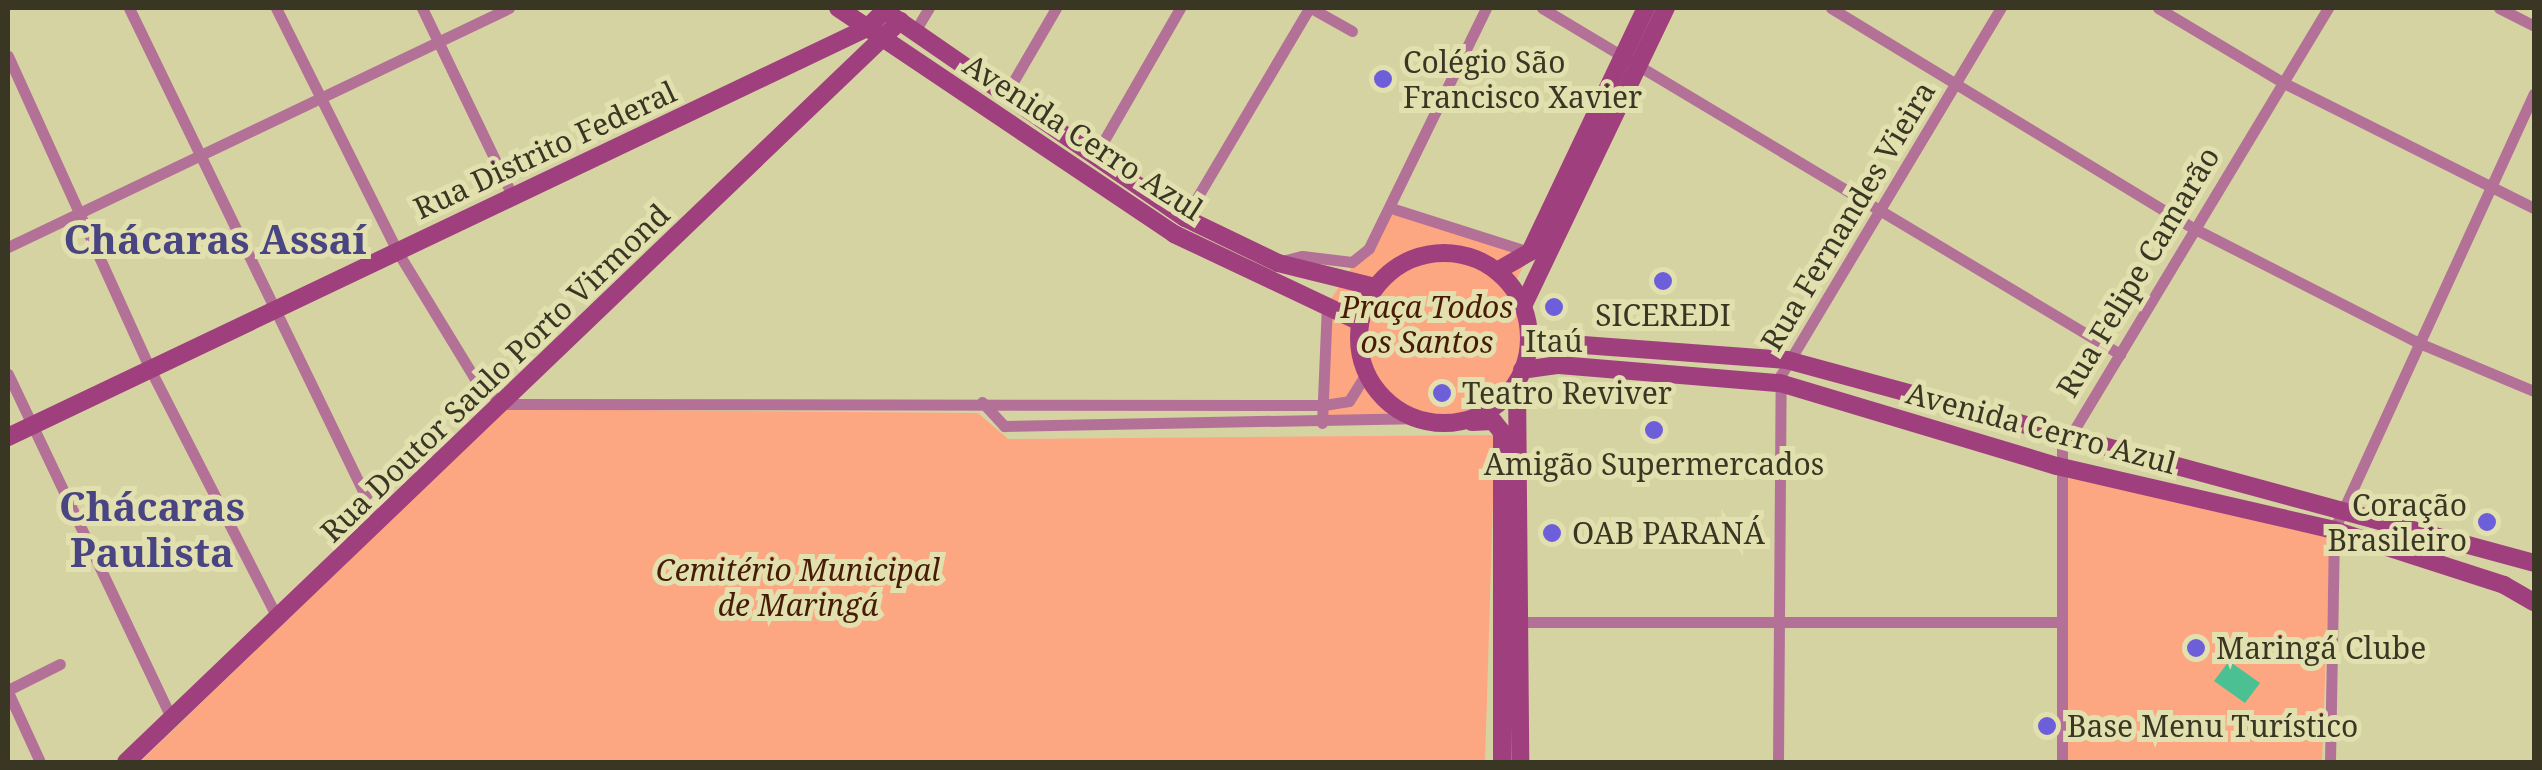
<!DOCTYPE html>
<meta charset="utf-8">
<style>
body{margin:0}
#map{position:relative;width:2542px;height:770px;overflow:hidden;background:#d6d3a2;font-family:"Noto Serif",serif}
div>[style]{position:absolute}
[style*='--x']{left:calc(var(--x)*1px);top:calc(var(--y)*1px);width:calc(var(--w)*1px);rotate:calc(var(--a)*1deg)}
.green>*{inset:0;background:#fda782}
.water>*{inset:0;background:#4bc092}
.street>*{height:11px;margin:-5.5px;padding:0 5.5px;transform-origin:5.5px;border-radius:5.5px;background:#b47198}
.secondary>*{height:18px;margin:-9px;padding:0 9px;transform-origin:9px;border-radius:9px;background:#a03f7d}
.secondary>.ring{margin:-9px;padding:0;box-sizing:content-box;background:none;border:18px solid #a03f7d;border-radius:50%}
.dots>*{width:28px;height:28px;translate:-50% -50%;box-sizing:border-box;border:5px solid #e3e0af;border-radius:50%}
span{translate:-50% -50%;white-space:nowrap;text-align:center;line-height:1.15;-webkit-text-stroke:10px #e3e0af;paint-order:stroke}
.poi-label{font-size:30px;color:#393724}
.left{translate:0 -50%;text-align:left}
.right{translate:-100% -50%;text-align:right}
.street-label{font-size:30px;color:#393724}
.park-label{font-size:30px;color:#471b05;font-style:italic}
.district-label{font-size:40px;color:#494582;font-weight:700}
.frame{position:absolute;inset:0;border:10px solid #393724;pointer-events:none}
</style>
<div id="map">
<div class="green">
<i style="clip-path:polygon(1391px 208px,1530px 252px,1513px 287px,1528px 323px,1522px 370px,1501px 401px,1480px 415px,1456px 422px,1322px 423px,1327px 305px)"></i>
<i style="clip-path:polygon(506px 409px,978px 413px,1008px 439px,1495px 435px,1485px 762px,140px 762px)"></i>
<i style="clip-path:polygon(2068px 478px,2330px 534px,2322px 762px,2065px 762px)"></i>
</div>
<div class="water">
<i style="clip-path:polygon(2229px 661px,2260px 683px,2245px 703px,2214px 681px)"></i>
</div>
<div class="street">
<i style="--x:129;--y:8;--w:571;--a:64.15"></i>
<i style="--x:276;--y:8;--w:271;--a:63.5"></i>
<i style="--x:397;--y:251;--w:148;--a:58.6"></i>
<i style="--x:474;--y:377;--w:39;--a:44"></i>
<i style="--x:502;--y:404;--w:822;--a:0.07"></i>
<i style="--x:1324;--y:405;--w:25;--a:-9"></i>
<i style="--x:1349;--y:401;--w:32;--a:-58"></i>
<i style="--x:422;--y:8;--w:208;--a:64.3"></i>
<i style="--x:1311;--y:8;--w:47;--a:29.3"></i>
<i style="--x:1542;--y:8;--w:674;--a:30.91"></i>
<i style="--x:1831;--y:8;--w:426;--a:31.3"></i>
<i style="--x:2195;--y:229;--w:251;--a:27"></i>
<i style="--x:2419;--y:343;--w:125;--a:22.7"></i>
<i style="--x:2158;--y:8;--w:144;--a:30.8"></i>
<i style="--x:2282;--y:82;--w:282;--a:26.6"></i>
<i style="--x:2499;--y:8;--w:39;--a:27"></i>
<i style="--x:915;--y:31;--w:27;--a:-59"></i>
<i style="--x:8;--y:56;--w:344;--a:65.6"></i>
<i style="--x:150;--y:369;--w:281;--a:62.9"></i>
<i style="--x:1006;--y:94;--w:99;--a:-59.8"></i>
<i style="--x:1095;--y:156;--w:171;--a:-60.1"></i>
<i style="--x:1391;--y:208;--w:149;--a:17.6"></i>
<i style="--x:1185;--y:218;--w:244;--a:-59.4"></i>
<i style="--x:8;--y:247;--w:555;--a:-25.5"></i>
<i style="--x:1282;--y:261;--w:21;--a:-14"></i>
<i style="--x:1302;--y:256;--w:50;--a:6.8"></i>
<i style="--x:1352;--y:262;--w:22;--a:-39"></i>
<i style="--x:1369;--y:248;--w:267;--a:-64"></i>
<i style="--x:8;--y:374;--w:382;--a:64.6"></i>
<i style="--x:982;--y:402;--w:33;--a:47"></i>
<i style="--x:1004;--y:426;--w:409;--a:-1.1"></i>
<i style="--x:1322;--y:423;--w:118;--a:-87.6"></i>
<i style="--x:1516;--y:622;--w:546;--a:0"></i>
<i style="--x:8;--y:690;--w:58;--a:-26.6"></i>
<i style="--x:8;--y:692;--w:77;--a:65.4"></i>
<i style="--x:1778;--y:762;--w:387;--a:-89.6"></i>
<i style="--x:1781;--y:375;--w:428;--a:-59.1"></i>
<i style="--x:2062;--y:762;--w:312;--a:-90"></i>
<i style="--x:2062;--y:450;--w:516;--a:-58.96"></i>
<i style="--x:2330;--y:762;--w:232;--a:-89"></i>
<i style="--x:2334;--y:530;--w:480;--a:-65.4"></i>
</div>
<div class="secondary">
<i style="--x:838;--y:8;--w:405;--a:33.9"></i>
<i style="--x:1174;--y:234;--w:206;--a:25.3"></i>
<i style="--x:892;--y:16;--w:356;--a:34.6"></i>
<i style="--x:1185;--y:218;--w:103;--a:25.8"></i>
<i style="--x:1278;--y:263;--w:100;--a:13.9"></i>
<i class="ring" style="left:1359px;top:253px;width:152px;height:152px"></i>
<i style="--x:1497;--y:271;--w:38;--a:-30"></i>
<i style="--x:1530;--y:252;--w:270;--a:-64.6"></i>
<i style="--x:1523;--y:306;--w:331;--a:-64.4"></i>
<i style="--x:1529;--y:341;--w:259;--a:4.2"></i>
<i style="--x:1787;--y:360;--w:774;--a:15.2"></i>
<i style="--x:1522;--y:370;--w:37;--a:-8"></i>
<i style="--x:1559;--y:365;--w:222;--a:4.7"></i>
<i style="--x:1780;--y:383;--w:289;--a:16.7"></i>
<i style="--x:2057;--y:466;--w:284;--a:13"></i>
<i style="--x:2334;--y:530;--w:179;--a:17.9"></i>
<i style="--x:2504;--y:585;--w:34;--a:30"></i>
<i style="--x:1517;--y:382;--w:380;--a:89.5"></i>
<i style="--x:1472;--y:422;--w:21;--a:-3"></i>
<i style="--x:1493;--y:421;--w:14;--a:51"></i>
<i style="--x:1502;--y:432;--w:330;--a:90"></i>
<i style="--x:8;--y:437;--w:951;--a:-25.46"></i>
<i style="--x:867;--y:28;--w:24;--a:-45"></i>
<i style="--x:126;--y:762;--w:1072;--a:-43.75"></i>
</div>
<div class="dots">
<i style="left:1383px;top:79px;background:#6d5fd9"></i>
<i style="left:1663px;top:281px;background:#6d5fd9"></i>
<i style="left:1554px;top:307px;background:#6d5fd9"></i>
<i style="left:1442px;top:393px;background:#6d5fd9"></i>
<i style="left:1654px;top:430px;background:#6d5fd9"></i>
<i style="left:2487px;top:522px;background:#6d5fd9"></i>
<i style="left:1552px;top:533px;background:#6d5fd9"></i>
<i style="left:2196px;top:648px;background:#6d5fd9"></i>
<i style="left:2047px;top:726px;background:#6d5fd9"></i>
</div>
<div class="poi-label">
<span class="left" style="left:1403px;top:79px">Colégio São<br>Francisco Xavier</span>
<span style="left:1663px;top:315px">SICEREDI</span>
<span style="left:1554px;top:341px">Itaú</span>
<span class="left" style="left:1462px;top:393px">Teatro Reviver</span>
<span style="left:1654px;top:464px">Amigão Supermercados</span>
<span class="right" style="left:2467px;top:522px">Coração<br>Brasileiro</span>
<span class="left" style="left:1572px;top:533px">OAB PARANÁ</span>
<span class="left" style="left:2216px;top:648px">Maringá Clube</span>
<span class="left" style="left:2067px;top:726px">Base Menu Turístico</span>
</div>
<div class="street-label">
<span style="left:1083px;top:137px;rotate:33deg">Avenida Cerro Azul</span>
<span style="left:545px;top:150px;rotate:-25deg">Rua Distrito Federal</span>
<span style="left:1848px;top:216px;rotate:-59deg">Rua Fernandes Vieira</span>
<span style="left:2138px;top:272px;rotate:-59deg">Rua Felipe Camarão</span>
<span style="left:495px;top:373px;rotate:-44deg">Rua Doutor Saulo Porto Virmond</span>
<span style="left:2041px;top:428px;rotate:15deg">Avenida Cerro Azul</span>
</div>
<div class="park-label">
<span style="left:1427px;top:324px">Praça Todos<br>os Santos</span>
<span style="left:798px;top:587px">Cemitério Municipal<br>de Maringá</span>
</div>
<div class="district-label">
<span style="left:215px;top:239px">Chácaras Assaí</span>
<span style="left:152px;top:529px">Chácaras<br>Paulista</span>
</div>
<div class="frame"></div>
</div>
